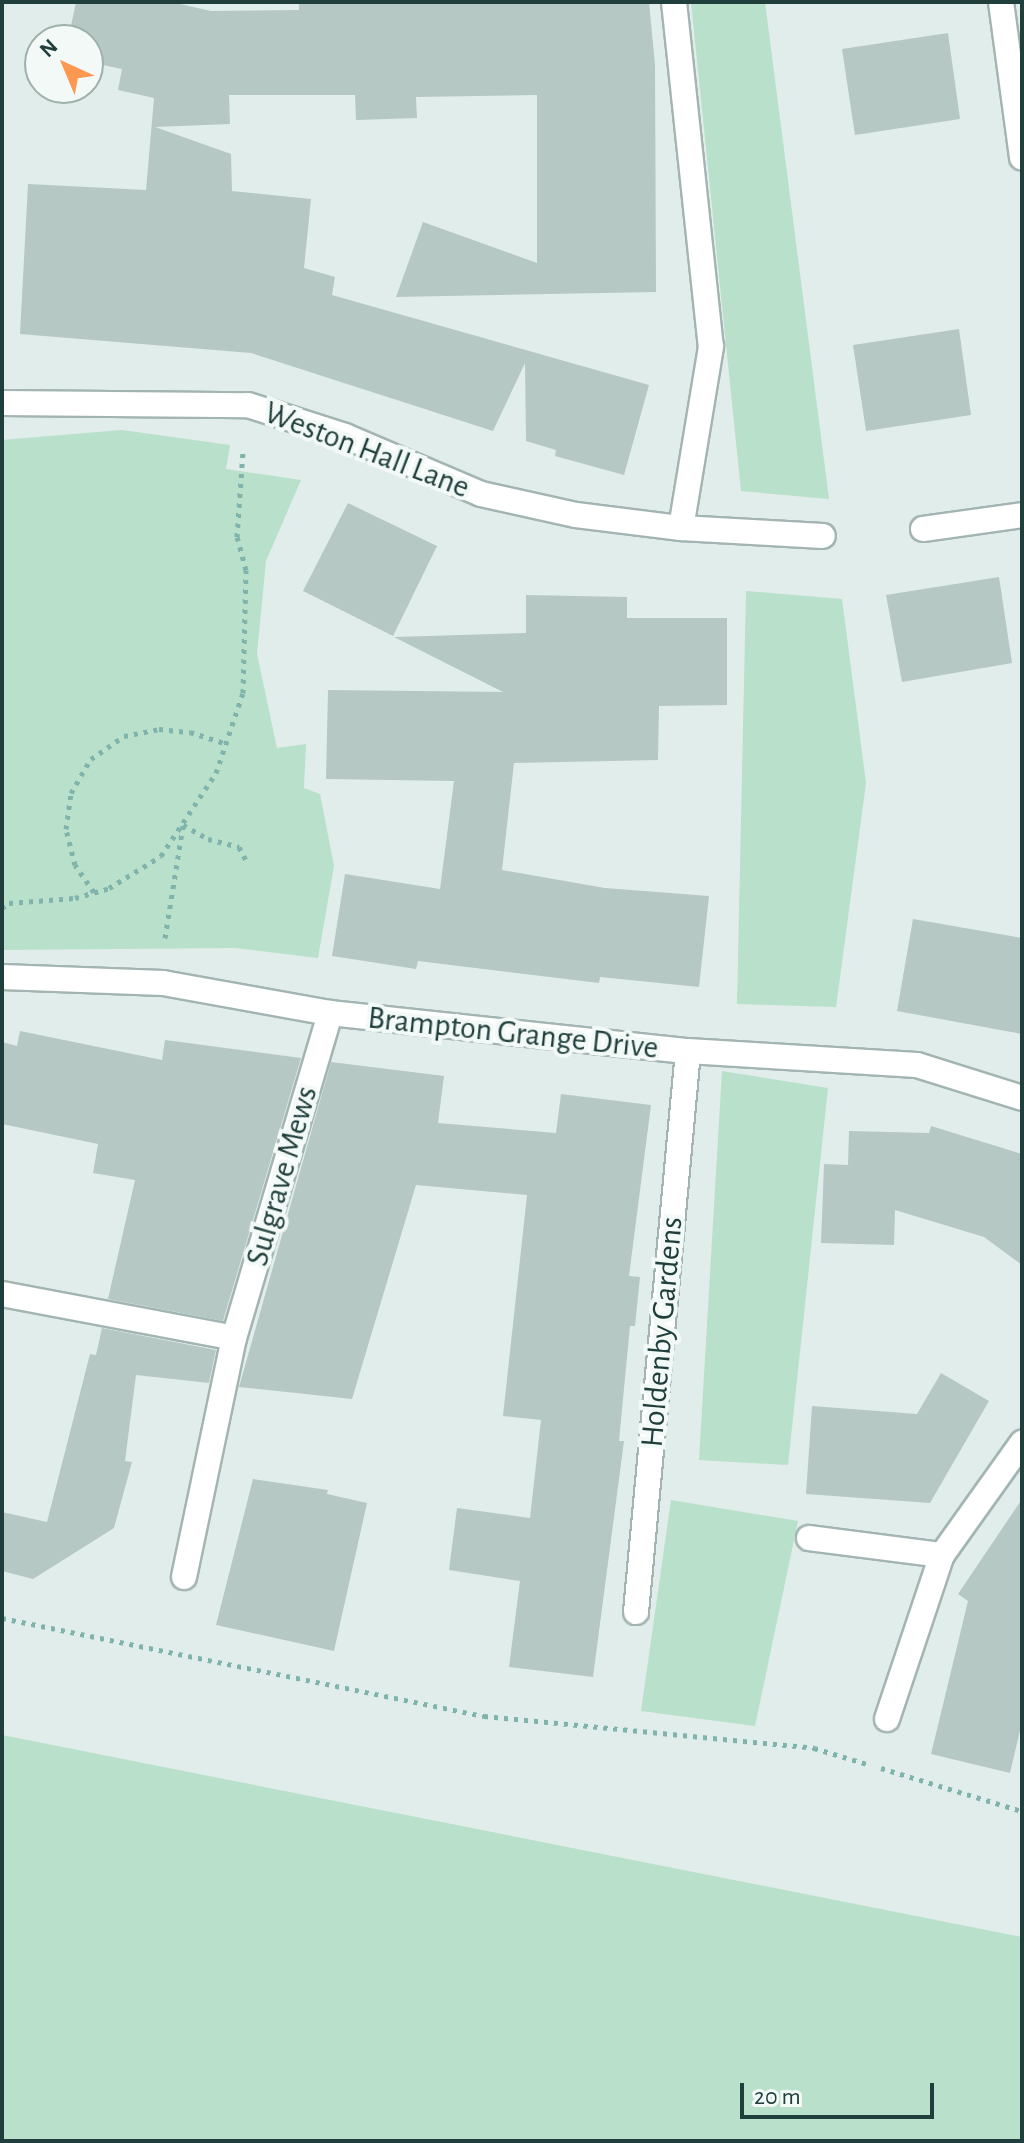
<!DOCTYPE html>
<style>
body{margin:0}
#map{position:relative;width:1024px;height:2143px;overflow:hidden;background:#e1edea;font-family:"Alegreya Sans",sans-serif}
div>[style]{position:absolute}
[style*='--x']{left:calc(var(--x)*1px);top:calc(var(--y)*1px);width:calc(var(--w)*1px);rotate:calc(var(--a)*1deg)}
.green>*{inset:0;background:#b9e0ca}
.building>*{inset:0;background:#b6c8c4}
.path>*{height:5px;margin-top:-2.5px;transform-origin:0;background:repeating-linear-gradient(90deg,#7fb3ac 0 4px,transparent 0 10px)}
.roads{filter:drop-shadow(2px 0 #a3b5b2) drop-shadow(-2px 0 #a3b5b2) drop-shadow(0 2px #a3b5b2) drop-shadow(0 -2px #a3b5b2)}
.service>*{height:24px;margin:-12px;padding:0 12px;transform-origin:12px;border-radius:12px;background:#fff}
.minor>*{height:24px;margin:-12px;padding:0 12px;transform-origin:12px;border-radius:12px;background:#fff}
span{translate:-50% -50%;white-space:nowrap;text-align:center;line-height:1.15;-webkit-text-stroke:8px #f2f9f7;paint-order:stroke}
.street-label{font-size:32px;color:#203f3c}
.frame{position:absolute;inset:0;border:4px solid #203f3c;pointer-events:none}
.north{position:absolute;left:24px;top:24px;width:80px;height:80px;box-sizing:border-box;background:#f2f9f7;border:2px solid #9eafac;border-radius:50%;rotate:316deg;font-size:22px;font-weight:700;line-height:32px;text-align:center;color:#203f3c}
.north::after{content:'';display:block;margin:auto;width:28px;height:36px;background:#fd9850;clip-path:polygon(50% 0,100% 100%,50% 72%,0 100%)}
.scale{position:absolute;left:740px;top:2083px;width:194px;height:36px;box-sizing:border-box;border:4px solid #203f3c;border-top:0;padding-left:10px;font-size:24px;line-height:28px;white-space:nowrap;color:#203f3c;-webkit-text-stroke:6px #f2f9f7;paint-order:stroke}
</style>
<div id="map">
<div class="green">
<i style="clip-path:polygon(691px 2px,765px 2px,829px 499px,741px 491px)"></i>
<i style="clip-path:polygon(122px 430px,230px 445px,226px 469px,301px 480px,266px 561px,257px 654px,277px 748px,306px 744px,304px 788px,320px 794px,334px 866px,318px 958px,236px 948px,2px 950px,2px 440px)"></i>
<i style="clip-path:polygon(746px 591px,842px 599px,866px 783px,836px 1007px,737px 1004px)"></i>
<i style="clip-path:polygon(722px 1071px,828px 1088px,788px 1465px,699px 1460px)"></i>
<i style="clip-path:polygon(671px 1500px,798px 1521px,755px 1726px,641px 1711px)"></i>
<i style="clip-path:polygon(2px 1735px,1022px 1937px,1022px 2141px,2px 2141px)"></i>
</div>
<div class="building">
<i style="clip-path:polygon(76px 2px,171px 2px,211px 11px,299px 10px,299px 2px,649px 2px,655px 65px,656px 292px,396px 297px,423px 222px,537px 263px,537px 95px,416px 97px,417px 118px,356px 120px,355px 95px,229px 95px,230px 124px,155px 127px,231px 154px,232px 191px,311px 199px,304px 268px,335px 277px,332px 295px,649px 385px,624px 475px,555px 456px,556px 450px,526px 441px,525px 363px,493px 431px,251px 353px,20px 334px,28px 184px,146px 190px,154px 98px,118px 90px,122px 69px,88px 62px,88px 40px,68px 40px)"></i>
<i style="clip-path:polygon(948px 33px,960px 119px,855px 135px,842px 49px)"></i>
<i style="clip-path:polygon(959px 329px,971px 415px,866px 431px,853px 345px)"></i>
<i style="clip-path:polygon(348px 503px,437px 546px,393px 636px,303px 591px)"></i>
<i style="clip-path:polygon(999px 577px,1012px 663px,902px 682px,886px 595px)"></i>
<i style="clip-path:polygon(526px 595px,627px 597px,627px 618px,727px 618px,727px 705px,659px 706px,658px 760px,514px 763px,502px 870px,605px 888px,709px 896px,699px 987px,600px 977px,599px 983px,418px 961px,416px 969px,332px 956px,345px 874px,440px 889px,454px 781px,326px 779px,328px 690px,503px 692px,394px 637px,526px 633px)"></i>
<i style="clip-path:polygon(913px 919px,1022px 938px,1022px 1034px,897px 1011px)"></i>
<i style="clip-path:polygon(20px 1031px,162px 1060px,165px 1040px,301px 1058px,223px 1321px,108px 1299px,135px 1180px,93px 1173px,98px 1144px,2px 1124px,2px 1042px,17px 1046px)"></i>
<i style="clip-path:polygon(331px 1062px,444px 1076px,438px 1123px,556px 1133px,561px 1094px,651px 1105px,629px 1276px,640px 1277px,635px 1326px,630px 1326px,619px 1441px,624px 1441px,593px 1677px,509px 1667px,520px 1581px,449px 1570px,457px 1508px,530px 1518px,541px 1420px,503px 1416px,527px 1195px,416px 1185px,352px 1399px,239px 1387px)"></i>
<i style="clip-path:polygon(931px 1126px,1022px 1154px,1022px 1265px,984px 1237px,895px 1210px,894px 1245px,821px 1243px,824px 1164px,848px 1165px,849px 1131px,929px 1133px)"></i>
<i style="clip-path:polygon(102px 1328px,216px 1350px,209px 1383px,136px 1375px,125px 1461px,132px 1462px,114px 1528px,33px 1579px,2px 1571px,2px 1512px,47px 1522px,90px 1354px,96px 1355px)"></i>
<i style="clip-path:polygon(941px 1373px,989px 1401px,930px 1503px,806px 1494px,812px 1406px,917px 1414px)"></i>
<i style="clip-path:polygon(253px 1479px,328px 1490px,327px 1494px,367px 1503px,334px 1651px,216px 1625px)"></i>
<i style="clip-path:polygon(1022px 1499px,1022px 1722px,1010px 1773px,931px 1754px,968px 1601px,958px 1594px)"></i>
</div>
<div class="path">
<i style="--x:94;--y:892;--w:33;--a:-125"></i>
<i style="--x:75;--y:865;--w:37;--a:-104"></i>
<i style="--x:66;--y:829;--w:36;--a:-82"></i>
<i style="--x:71;--y:793;--w:39;--a:-60"></i>
<i style="--x:91;--y:759;--w:40;--a:-34.9"></i>
<i style="--x:124;--y:736;--w:36;--a:-11"></i>
<i style="--x:159;--y:729;--w:31;--a:6"></i>
<i style="--x:190;--y:732;--w:38;--a:18"></i>
<i style="--x:2;--y:908;--w:9;--a:-36"></i>
<i style="--x:9;--y:903;--w:66;--a:-4.3"></i>
<i style="--x:75;--y:898;--w:35;--a:-16"></i>
<i style="--x:109;--y:888;--w:61;--a:-31.6"></i>
<i style="--x:161;--y:856;--w:100;--a:-56.5"></i>
<i style="--x:216;--y:773;--w:84;--a:-71.4"></i>
<i style="--x:243;--y:693;--w:123;--a:-88.6"></i>
<i style="--x:246;--y:570;--w:34;--a:-105"></i>
<i style="--x:237;--y:537;--w:85;--a:-86"></i>
<i style="--x:165;--y:938;--w:114;--a:-80.9"></i>
<i style="--x:183;--y:825;--w:29;--a:29"></i>
<i style="--x:208;--y:839;--w:32;--a:14"></i>
<i style="--x:239;--y:847;--w:15;--a:62"></i>
<i style="--x:2;--y:1618;--w:492;--a:11.5"></i>
<i style="--x:484;--y:1716;--w:332;--a:5.5"></i>
<i style="--x:814;--y:1748;--w:55;--a:16.8"></i>
<i style="--x:881;--y:1768;--w:147;--a:17"></i>
</div>
<div class="roads">
<div class="service">
<i style="--x:674;--y:2;--w:346;--a:83.9"></i>
</div>
<div class="minor">
<i style="--x:1001;--y:2;--w:157;--a:82.3"></i>
<i style="--x:2;--y:403;--w:246;--a:0.5"></i>
<i style="--x:248;--y:405;--w:102;--a:17.7"></i>
<i style="--x:345;--y:436;--w:148;--a:23.1"></i>
<i style="--x:481;--y:494;--w:97;--a:12.5"></i>
<i style="--x:576;--y:515;--w:106;--a:7.1"></i>
<i style="--x:681;--y:528;--w:142;--a:3.2"></i>
<i style="--x:681;--y:528;--w:184;--a:-80.6"></i>
<i style="--x:923;--y:529;--w:100;--a:-8"></i>
<i style="--x:2;--y:977;--w:161;--a:2.1"></i>
<i style="--x:163;--y:983;--w:170;--a:10.2"></i>
<i style="--x:330;--y:1013;--w:360;--a:6.1"></i>
<i style="--x:688;--y:1051;--w:229;--a:3.5"></i>
<i style="--x:917;--y:1065;--w:110;--a:17.4"></i>
<i style="--x:2;--y:1294;--w:236;--a:10.7"></i>
<i style="--x:809;--y:1538;--w:134;--a:7.3"></i>
<i style="--x:184;--y:1577;--w:244;--a:-78.2"></i>
<i style="--x:234;--y:1338;--w:339;--a:-73.5"></i>
<i style="--x:636;--y:1612;--w:563;--a:-84.7"></i>
<i style="--x:887;--y:1719;--w:173;--a:-71.5"></i>
<i style="--x:942;--y:1555;--w:138;--a:-54.5"></i>
</div>
</div>
<div class="street-label">
<span style="left:367px;top:450px;rotate:21deg">Weston Hall Lane</span>
<span style="left:513px;top:1033px;rotate:6deg">Brampton Grange Drive</span>
<span style="left:282px;top:1176px;rotate:-74deg">Sulgrave Mews</span>
<span style="left:662px;top:1332px;rotate:-85deg">Holdenby Gardens</span>
</div>
<div class="frame"></div>
<div class="north">N</div>
<div class="scale">20 m</div>
</div>
